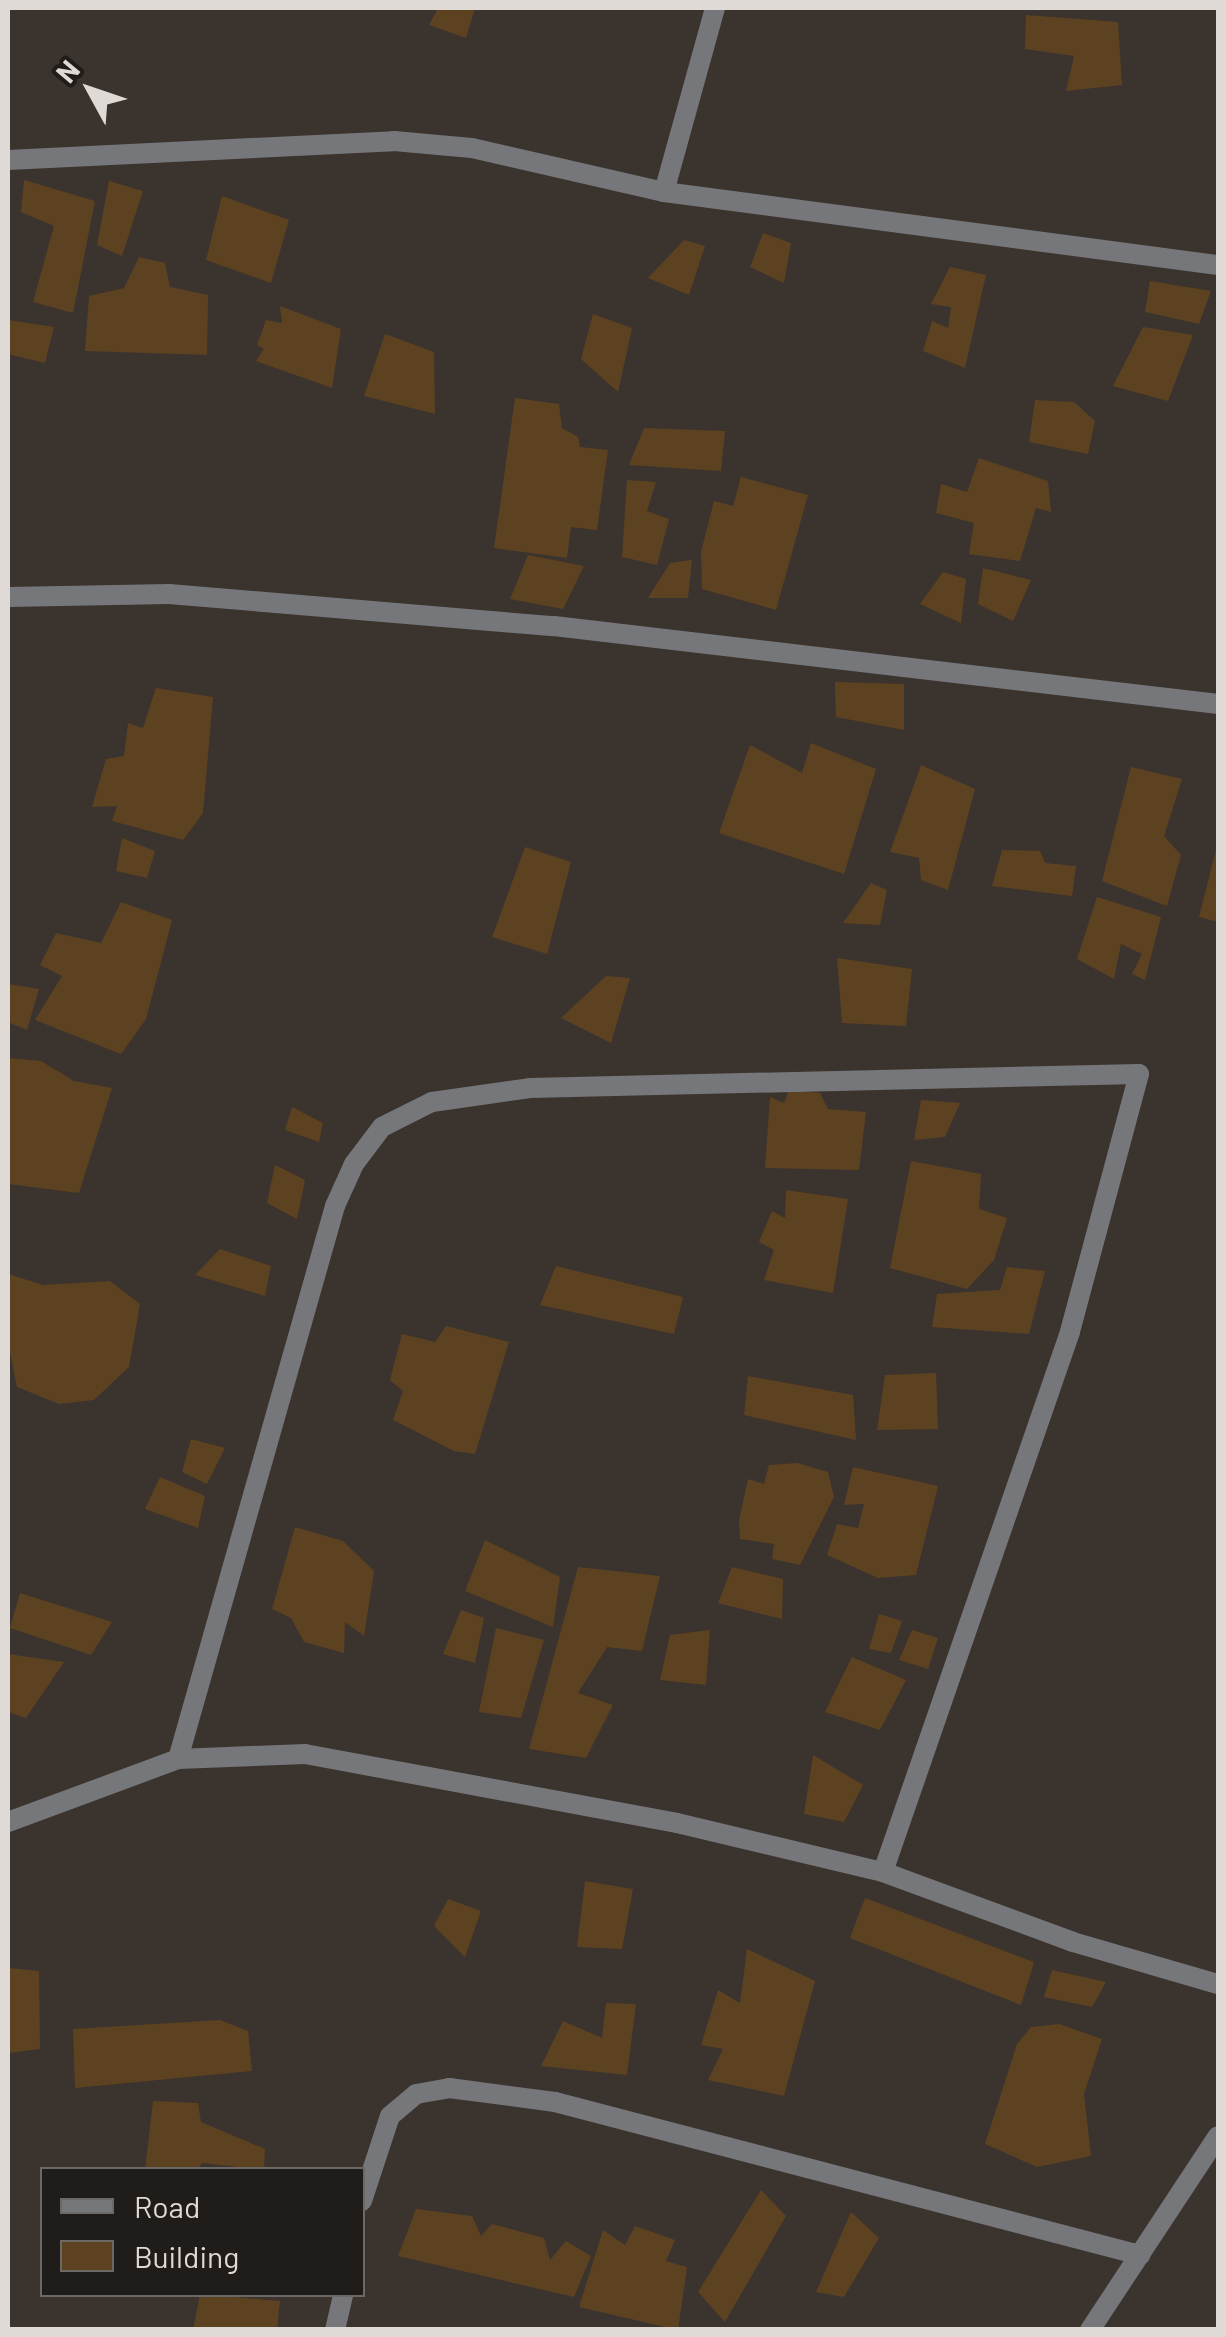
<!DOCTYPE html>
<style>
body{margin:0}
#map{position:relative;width:1226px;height:2337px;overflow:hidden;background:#3b332d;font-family:Barlow,sans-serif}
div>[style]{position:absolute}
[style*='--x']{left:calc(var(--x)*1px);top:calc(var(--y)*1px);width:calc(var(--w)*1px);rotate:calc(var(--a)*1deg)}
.building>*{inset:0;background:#5d4222}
.street>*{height:20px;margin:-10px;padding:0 10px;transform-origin:10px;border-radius:10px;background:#76777b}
span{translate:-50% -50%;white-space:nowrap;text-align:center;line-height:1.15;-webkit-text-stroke:9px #1f1c19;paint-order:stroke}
.frame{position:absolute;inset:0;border:10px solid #dfdad6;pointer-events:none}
.legend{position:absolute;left:40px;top:2167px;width:325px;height:130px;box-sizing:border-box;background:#1f1c19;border:2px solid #6c6865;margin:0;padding:12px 18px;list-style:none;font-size:30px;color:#dfdad6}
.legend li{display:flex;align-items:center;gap:20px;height:50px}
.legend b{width:50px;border:2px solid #6c6865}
.north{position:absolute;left:40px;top:40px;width:100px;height:100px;-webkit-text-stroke:8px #1f1c19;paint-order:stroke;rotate:310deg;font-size:28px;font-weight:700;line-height:40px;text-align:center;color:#dfdad6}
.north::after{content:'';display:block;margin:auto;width:35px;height:45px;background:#dfdad6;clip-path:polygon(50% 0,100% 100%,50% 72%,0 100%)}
</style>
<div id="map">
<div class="building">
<i style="clip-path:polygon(438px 8px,475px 8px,466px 38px,429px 25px)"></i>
<i style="clip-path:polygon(1026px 15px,1118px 22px,1122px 85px,1066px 91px,1074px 56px,1025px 49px)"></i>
<i style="clip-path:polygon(24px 180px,95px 201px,73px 313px,33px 302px,54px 226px,21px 212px)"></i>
<i style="clip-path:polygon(109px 181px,143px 191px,122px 256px,97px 245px)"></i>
<i style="clip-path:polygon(222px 196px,289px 220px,271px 283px,206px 260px)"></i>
<i style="clip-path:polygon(763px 233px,791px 243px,784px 283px,750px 267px)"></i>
<i style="clip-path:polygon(684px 240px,705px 246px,689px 295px,648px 278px)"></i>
<i style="clip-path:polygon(139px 257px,165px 263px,170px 287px,208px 295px,207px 355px,85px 351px,89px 296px,124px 288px)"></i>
<i style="clip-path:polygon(950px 267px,986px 275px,965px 368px,923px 351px,932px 321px,948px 328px,951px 307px,931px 304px)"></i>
<i style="clip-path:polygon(1150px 281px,1211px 291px,1199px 324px,1145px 312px)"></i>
<i style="clip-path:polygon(280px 306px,341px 329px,332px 388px,256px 361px,264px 349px,257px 345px,266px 320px,282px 323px)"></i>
<i style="clip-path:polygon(593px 314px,632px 328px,618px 392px,581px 359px)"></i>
<i style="clip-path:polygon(8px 320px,54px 327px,45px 363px,8px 354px)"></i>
<i style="clip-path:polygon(1143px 327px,1193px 335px,1168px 401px,1113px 386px)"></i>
<i style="clip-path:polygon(385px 334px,434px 352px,435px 414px,364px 396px)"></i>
<i style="clip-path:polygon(515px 398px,559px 404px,562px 428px,578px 437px,580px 447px,608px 450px,597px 530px,571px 527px,567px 558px,494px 548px)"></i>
<i style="clip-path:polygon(1035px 400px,1074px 402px,1095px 421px,1088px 454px,1029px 442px)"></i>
<i style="clip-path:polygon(644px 428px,725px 431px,721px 471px,629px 465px)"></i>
<i style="clip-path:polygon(979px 458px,1048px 481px,1051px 512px,1036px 508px,1020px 561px,969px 554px,974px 523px,936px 513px,941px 484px,967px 492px)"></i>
<i style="clip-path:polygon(741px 477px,808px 495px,776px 610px,702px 589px,701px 552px,714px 501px,733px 506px)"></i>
<i style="clip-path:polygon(627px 480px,656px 482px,647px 511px,669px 519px,657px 565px,622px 557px)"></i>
<i style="clip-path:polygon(528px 555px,584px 566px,563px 609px,510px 599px)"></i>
<i style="clip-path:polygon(692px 560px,688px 598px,648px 598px,670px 563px)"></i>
<i style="clip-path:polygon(983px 568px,1031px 580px,1013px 621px,978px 604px)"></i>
<i style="clip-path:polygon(943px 572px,966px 579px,961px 623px,920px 604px)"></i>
<i style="clip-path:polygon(835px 682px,904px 684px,904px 730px,836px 717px)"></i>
<i style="clip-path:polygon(156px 688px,213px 697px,203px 813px,183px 840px,112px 821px,117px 806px,92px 807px,106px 759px,124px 756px,128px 723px,143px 728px)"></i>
<i style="clip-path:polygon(811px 743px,876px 769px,844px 874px,719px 833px,750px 745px,802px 773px)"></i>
<i style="clip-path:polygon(921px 765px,975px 789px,948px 890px,921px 880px,919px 858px,890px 852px)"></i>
<i style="clip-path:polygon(1131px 767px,1182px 779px,1164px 836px,1181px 855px,1167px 906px,1102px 881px)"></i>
<i style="clip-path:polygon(122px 838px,155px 851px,147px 878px,116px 871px)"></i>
<i style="clip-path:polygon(1218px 842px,1218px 922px,1199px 917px)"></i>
<i style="clip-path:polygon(525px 847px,571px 862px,547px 954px,492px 937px)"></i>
<i style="clip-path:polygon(1002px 850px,1040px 851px,1045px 863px,1076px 866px,1072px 896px,992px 886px)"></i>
<i style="clip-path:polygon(871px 883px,887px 890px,880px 925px,843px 923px)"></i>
<i style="clip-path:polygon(1097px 897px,1161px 917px,1145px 980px,1132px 974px,1142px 954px,1121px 944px,1114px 979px,1077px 959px)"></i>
<i style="clip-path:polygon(121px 902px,172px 920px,146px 1019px,121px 1054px,35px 1020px,62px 976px,40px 965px,56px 933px,101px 943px)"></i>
<i style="clip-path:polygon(837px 958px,912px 969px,906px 1026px,842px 1023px)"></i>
<i style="clip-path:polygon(606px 976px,630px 978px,611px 1043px,561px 1018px)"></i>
<i style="clip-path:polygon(8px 984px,39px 989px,27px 1030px,8px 1022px)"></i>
<i style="clip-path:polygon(8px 1058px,41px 1061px,74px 1081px,112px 1088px,79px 1193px,8px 1184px)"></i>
<i style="clip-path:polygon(789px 1090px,820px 1093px,828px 1109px,866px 1112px,859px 1170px,765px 1168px,770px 1097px,784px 1103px)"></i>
<i style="clip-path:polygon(921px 1100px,960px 1103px,945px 1137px,914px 1140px)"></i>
<i style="clip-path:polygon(292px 1107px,323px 1123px,319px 1142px,285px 1130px)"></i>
<i style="clip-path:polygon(911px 1161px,981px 1174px,979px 1209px,1007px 1218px,994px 1260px,967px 1289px,890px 1268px)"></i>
<i style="clip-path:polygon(275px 1165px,305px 1180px,297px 1219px,267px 1203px)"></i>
<i style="clip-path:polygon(786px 1190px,848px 1199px,833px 1293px,764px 1280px,774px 1250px,759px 1242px,772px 1211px,785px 1218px)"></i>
<i style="clip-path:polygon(220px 1249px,271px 1266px,265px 1296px,195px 1275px)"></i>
<i style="clip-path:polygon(556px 1266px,683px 1297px,674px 1334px,540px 1305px)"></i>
<i style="clip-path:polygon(1007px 1267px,1045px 1271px,1029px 1334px,932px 1327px,937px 1294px,1000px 1290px)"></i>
<i style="clip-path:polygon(8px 1274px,43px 1285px,110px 1281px,140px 1304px,129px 1367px,94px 1400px,59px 1404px,17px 1387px,8px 1342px)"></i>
<i style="clip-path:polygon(446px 1326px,509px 1342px,475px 1454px,454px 1451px,393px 1420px,403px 1391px,390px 1380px,402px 1334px,435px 1342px)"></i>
<i style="clip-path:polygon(936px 1373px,938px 1429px,877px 1430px,885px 1375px)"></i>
<i style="clip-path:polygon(748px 1376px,853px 1395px,856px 1440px,744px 1415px)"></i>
<i style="clip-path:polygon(191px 1439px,225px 1448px,207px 1484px,182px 1472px)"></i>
<i style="clip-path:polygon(797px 1463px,828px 1472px,834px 1497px,800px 1565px,772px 1559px,774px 1544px,740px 1539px,739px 1520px,748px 1479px,764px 1484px,769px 1465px)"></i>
<i style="clip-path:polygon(853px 1467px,938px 1486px,916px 1575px,878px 1578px,827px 1555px,837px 1524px,858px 1528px,864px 1504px,844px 1505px)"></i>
<i style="clip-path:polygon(160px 1477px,205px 1496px,198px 1528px,145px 1509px)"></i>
<i style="clip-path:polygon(295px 1527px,343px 1541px,374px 1571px,364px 1636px,345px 1622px,344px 1653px,304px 1642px,291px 1618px,272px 1609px)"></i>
<i style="clip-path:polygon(485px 1540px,560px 1577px,553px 1627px,465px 1591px)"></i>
<i style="clip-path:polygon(578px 1567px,660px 1576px,642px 1651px,607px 1647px,578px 1693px,613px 1705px,586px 1758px,529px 1749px)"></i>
<i style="clip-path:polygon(732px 1567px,783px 1579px,782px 1619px,718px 1603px)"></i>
<i style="clip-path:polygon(20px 1593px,112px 1622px,91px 1655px,10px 1628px)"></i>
<i style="clip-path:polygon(461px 1610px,484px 1618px,475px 1663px,443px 1654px)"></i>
<i style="clip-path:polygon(879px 1614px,902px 1621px,891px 1653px,869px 1649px)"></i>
<i style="clip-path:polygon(496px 1628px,544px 1640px,521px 1718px,479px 1712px)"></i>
<i style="clip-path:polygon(710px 1630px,706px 1685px,660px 1680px,670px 1635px)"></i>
<i style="clip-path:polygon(912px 1630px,938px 1638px,928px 1669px,899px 1660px)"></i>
<i style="clip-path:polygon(8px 1654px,64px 1662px,26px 1718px,8px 1712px)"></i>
<i style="clip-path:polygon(852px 1657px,906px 1680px,880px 1730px,825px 1712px)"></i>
<i style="clip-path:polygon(813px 1755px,863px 1785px,844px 1822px,804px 1814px)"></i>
<i style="clip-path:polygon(585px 1881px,633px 1889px,622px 1949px,577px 1947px)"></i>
<i style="clip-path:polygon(865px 1898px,1034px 1962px,1021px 2005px,850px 1938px)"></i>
<i style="clip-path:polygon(448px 1899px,481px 1911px,465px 1957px,434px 1926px)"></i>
<i style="clip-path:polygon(747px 1949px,815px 1981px,784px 2096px,708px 2080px,723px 2049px,701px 2045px,718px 1990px,740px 2003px)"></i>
<i style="clip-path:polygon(8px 1968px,39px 1971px,40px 2049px,8px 2053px)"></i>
<i style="clip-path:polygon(1052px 1970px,1106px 1982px,1092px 2007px,1044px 1997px)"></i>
<i style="clip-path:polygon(606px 2003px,636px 2004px,627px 2075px,541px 2066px,563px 2021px,602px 2038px)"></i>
<i style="clip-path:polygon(220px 2020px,248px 2031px,252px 2071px,75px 2088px,73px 2029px)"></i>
<i style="clip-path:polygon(1059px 2024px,1102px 2039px,1084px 2094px,1091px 2156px,1037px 2167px,985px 2144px,1017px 2044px,1031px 2027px)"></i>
<i style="clip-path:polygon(153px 2101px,198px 2103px,201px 2122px,265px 2149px,264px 2170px,202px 2163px,198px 2170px,145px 2170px)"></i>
<i style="clip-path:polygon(761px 2190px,786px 2216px,725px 2322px,698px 2292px)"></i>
<i style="clip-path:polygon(416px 2209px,472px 2216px,481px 2236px,492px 2224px,544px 2238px,550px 2260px,566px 2241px,591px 2256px,574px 2297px,398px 2256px)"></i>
<i style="clip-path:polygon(851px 2212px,879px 2238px,844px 2297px,816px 2292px)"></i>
<i style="clip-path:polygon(635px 2226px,675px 2240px,666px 2261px,687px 2267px,678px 2330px,579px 2307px,603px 2230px,625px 2245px)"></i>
<i style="clip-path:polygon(200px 2294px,280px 2301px,277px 2330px,193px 2330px)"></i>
</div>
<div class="street">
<i style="--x:8;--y:160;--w:386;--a:-2.8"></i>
<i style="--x:394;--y:141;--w:78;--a:5.1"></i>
<i style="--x:472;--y:148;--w:197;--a:12.9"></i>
<i style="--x:664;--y:192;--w:559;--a:7.51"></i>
<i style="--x:664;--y:192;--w:191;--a:-74.5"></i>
<i style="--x:8;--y:597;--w:161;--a:-1.1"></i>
<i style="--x:169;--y:594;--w:386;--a:4.8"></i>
<i style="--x:554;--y:626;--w:669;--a:6.7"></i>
<i style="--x:178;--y:1759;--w:575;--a:-74.15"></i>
<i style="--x:335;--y:1206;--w:46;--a:-65.7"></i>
<i style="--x:354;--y:1164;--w:46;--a:-52.9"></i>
<i style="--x:382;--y:1127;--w:56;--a:-26.6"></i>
<i style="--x:432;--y:1102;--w:99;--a:-8.1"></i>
<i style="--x:530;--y:1088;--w:609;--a:-1.32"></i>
<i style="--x:1139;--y:1074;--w:267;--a:105"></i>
<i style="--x:1070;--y:1332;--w:571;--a:109.1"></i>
<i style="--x:8;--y:1822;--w:181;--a:-20.3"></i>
<i style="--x:178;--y:1759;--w:127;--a:-2.3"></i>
<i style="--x:305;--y:1754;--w:378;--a:10.5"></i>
<i style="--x:677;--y:1823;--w:212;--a:13.4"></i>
<i style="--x:883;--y:1872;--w:202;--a:20.2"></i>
<i style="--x:1073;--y:1942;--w:151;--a:16.2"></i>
<i style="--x:362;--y:2201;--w:89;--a:-71.8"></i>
<i style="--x:390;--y:2116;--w:34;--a:-40"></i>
<i style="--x:416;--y:2094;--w:34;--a:-10"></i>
<i style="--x:449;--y:2088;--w:107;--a:7.5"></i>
<i style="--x:555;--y:2102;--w:605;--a:14.66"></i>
<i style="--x:335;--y:2330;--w:37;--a:-77"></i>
<i style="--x:1090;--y:2330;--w:232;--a:-56.6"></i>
</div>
<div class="frame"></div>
<ul class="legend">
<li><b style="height:12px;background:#76777b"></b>Road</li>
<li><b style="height:28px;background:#5d4222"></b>Building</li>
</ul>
<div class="north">N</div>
</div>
